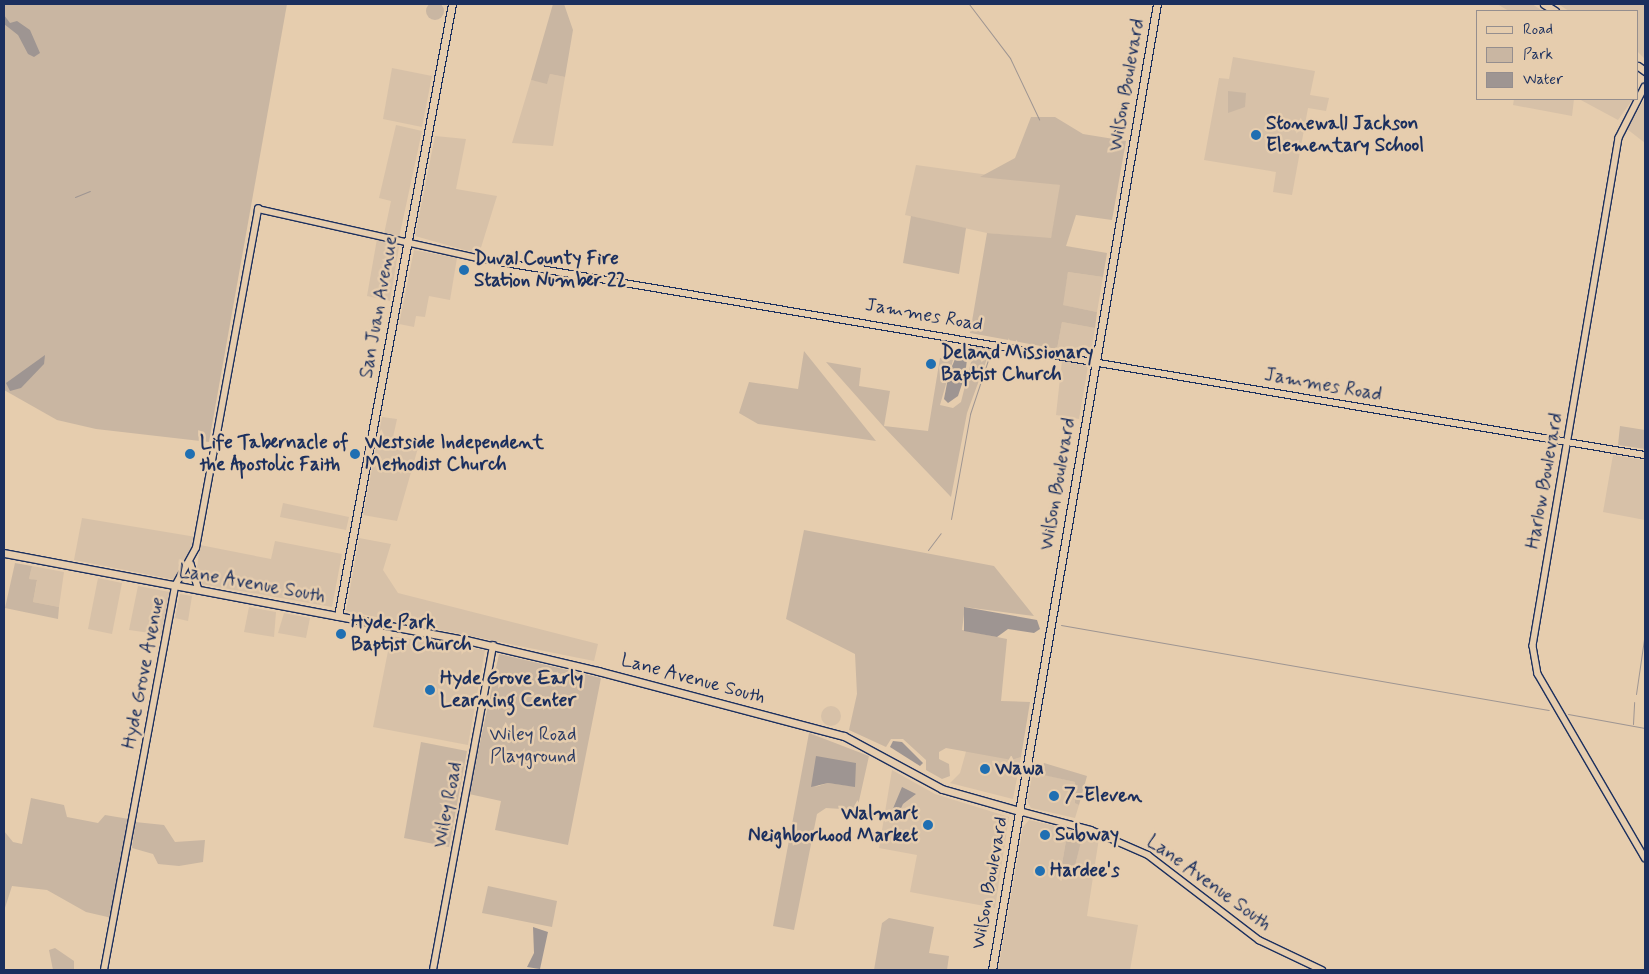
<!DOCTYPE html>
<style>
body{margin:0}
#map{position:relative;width:1649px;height:974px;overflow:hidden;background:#e6cdae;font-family:Mynerve,sans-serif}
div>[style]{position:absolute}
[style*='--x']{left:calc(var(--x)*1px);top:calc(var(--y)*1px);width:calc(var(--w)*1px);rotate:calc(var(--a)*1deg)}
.built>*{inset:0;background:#d7c1a8}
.round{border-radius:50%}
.green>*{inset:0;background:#c9b6a2}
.water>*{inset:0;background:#9e9592}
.stream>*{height:1px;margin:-0.5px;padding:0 0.5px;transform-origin:0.5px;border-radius:0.5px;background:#9e9592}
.roads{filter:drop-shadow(1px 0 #1b2f5e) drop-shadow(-1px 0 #1b2f5e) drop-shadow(0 1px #1b2f5e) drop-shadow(0 -1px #1b2f5e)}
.minor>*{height:5.5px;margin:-2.75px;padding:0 2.75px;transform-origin:2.75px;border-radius:2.75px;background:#e6cdae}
.major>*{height:7px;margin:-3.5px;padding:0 3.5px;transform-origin:3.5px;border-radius:3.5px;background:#e6cdae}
.dots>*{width:14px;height:14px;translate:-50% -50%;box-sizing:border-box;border:2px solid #e6cdae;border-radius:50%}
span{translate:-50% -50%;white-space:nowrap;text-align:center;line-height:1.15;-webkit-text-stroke:5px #e6cdae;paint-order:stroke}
.street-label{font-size:19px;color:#1b2f5e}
.poi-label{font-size:19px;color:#1b2f5e;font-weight:700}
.left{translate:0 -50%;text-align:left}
.right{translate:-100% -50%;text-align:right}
.park-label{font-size:19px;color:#2c3c65}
.frame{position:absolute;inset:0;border:5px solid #1b2f5e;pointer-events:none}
.legend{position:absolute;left:1476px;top:10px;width:162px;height:90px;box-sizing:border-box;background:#e6cdae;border:1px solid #958e8e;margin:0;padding:6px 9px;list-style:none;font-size:15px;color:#1b2f5e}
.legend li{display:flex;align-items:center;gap:10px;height:25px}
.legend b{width:25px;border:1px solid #958e8e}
</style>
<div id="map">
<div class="built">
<i style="clip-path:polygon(1497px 4px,1532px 4px,1543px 11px,1509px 11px)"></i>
<i style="clip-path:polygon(1558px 4px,1645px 4px,1645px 59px,1638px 52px,1638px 11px,1569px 11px)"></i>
<i style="clip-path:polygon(1233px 57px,1315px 71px,1310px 95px,1329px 98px,1326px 111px,1308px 108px,1292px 195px,1273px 192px,1276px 172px,1204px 160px,1219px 78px,1229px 79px)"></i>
<i style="clip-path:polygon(392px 68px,432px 76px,422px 127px,383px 119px)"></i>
<i style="clip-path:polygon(550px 74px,565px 77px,553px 146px,512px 143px,531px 80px,547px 83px)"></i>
<i style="clip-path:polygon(1645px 98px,1645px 143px,1627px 129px)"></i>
<i style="clip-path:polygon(1514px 99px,1574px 99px,1572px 116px,1513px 105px)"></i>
<i style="clip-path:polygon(1579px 99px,1633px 99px,1618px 120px)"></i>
<i style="clip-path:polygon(396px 125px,422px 131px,399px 238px,384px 234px,391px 201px,379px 198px)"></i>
<i style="clip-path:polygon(435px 136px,466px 139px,456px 189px,497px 196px,479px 254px,415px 236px)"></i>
<i style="clip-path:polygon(916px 165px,1061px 185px,1051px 239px,987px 233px,905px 215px)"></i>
<i style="clip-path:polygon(377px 239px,399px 247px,390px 301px,367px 296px)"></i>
<i style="clip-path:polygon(414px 250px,457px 258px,450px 300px,429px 296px,425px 317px,416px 316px,414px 327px,399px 324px)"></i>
<i style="clip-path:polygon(1068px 272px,1103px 277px,1097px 312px,1062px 305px)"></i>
<i style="clip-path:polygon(1062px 322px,1095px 328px,1091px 351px,1057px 349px)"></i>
<i style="clip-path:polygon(1062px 360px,1088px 366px,1079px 419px,1056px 415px)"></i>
<i style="clip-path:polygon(382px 417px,397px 419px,392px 442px,418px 448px,397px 521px,363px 515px)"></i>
<i style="clip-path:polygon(1613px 455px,1645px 460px,1645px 520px,1603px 512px)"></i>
<i style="clip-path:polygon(283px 503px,349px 517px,346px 530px,280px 517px)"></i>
<i style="clip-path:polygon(82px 518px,196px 537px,194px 548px,176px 580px,74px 560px)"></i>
<i style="clip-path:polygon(359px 538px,391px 544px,383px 570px,398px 593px,598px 644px,594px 661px,346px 611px)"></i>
<i style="clip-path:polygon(275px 541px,342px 554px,332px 607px,195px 583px,200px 545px,271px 559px)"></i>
<i style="clip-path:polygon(32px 566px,64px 572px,59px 607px,33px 602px,37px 581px,29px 579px)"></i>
<i style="clip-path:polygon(98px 578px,122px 583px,112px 634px,88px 629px)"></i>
<i style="clip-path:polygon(138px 586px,170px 592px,164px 635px,129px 630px)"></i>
<i style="clip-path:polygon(180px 594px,192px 596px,188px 621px,175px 618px)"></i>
<i style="clip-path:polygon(249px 607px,276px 612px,274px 637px,244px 632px)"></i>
<i style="clip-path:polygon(284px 613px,310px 618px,306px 638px,278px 633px)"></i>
<i style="clip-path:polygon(391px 636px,485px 650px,468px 745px,373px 727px)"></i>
<i class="round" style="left:821px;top:706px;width:20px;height:20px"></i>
<i style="clip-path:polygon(967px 748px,1012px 760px,1021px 757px,1013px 799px,950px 783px,960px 773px)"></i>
<i style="clip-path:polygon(892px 770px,935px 794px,1009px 817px,995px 908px,910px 892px,917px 855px,879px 848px)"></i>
<i style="clip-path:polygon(1033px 772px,1075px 782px,1075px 802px,1079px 805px,1075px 818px,1031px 808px,1027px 801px)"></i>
<i style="clip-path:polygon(1029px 820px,1068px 829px,1062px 864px,1075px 866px,1083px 833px,1099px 838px,1087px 916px,1138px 925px,1130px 970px,998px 970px,1023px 827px)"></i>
</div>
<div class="green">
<i class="round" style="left:426px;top:2px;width:18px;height:18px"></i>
<i style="clip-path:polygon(4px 4px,287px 4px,209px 442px,96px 429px,57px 420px,4px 390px)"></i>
<i style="clip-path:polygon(553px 4px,564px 4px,573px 30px,565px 77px,550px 74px,547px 84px,531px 80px)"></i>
<i style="clip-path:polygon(1228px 91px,1246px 93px,1245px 107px,1228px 113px)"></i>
<i style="clip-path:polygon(1031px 117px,1055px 117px,1083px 134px,1126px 141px,1112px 220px,1076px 215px,1066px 246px,1107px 253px,1103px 277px,1068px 272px,1063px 305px,1097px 312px,1095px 328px,1062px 322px,1057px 349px,970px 333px,987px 233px,1051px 238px,1060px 185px,980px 177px,1015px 158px)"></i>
<i style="clip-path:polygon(911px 216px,966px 228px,959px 274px,903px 263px)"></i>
<i style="clip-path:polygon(975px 346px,991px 348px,967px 413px,951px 497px,883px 426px,826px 362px,861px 368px,859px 386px,890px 391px,884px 426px,928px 431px,940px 358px,953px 360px,940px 405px,953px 408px,961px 402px)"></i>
<i style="clip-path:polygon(804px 351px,876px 441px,758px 424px,739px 413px,749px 382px,798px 389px)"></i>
<i style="clip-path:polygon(1620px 426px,1645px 430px,1645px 449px,1618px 445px)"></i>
<i style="clip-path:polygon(804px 530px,994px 566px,1034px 616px,965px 607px,962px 630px,1007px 639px,1001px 701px,1030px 702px,1021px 757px,1012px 760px,946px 748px,939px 752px,939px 759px,949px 764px,950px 776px,942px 779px,926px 770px,926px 760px,903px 739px,891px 739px,886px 747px,849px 730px,857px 694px,855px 654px,786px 619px)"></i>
<i style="clip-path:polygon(15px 563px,32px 566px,29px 579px,37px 580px,33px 602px,59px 607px,58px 619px,5px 608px)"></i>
<i style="clip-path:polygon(499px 654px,601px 678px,568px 845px,495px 830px,501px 801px,469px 794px)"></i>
<i style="clip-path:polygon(evenodd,809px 733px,869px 756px,857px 810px,826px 808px,817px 814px,794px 930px,773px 926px,809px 733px,856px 763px,851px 786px,828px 783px,815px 787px,856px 763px)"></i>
<i style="clip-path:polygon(421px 742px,467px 751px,449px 847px,404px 838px)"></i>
<i style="clip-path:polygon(1044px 763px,1087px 776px,1079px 805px,1075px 803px,1075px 782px,1039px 774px)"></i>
<i style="clip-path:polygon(31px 798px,64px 805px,67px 817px,98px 823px,105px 815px,129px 819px,112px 918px,86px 912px,47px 890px,12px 886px,4px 911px,4px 831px,13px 842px,22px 844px)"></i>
<i style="clip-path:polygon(135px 822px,164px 825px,175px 842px,205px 840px,203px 862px,179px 866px,158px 864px,153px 854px,132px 848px)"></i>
<i style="clip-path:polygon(1068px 829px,1083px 834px,1075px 866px,1062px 864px)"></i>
<i style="clip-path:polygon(488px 886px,557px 901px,552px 927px,482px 913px)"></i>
<i style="clip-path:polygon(889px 918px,934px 927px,929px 953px,949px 956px,947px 970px,874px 970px,882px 923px)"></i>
<i style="clip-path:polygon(55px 948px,74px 961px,74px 970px,53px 970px,49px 950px)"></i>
</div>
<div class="water">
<i style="clip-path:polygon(4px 15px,10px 23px,17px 21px,30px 30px,40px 53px,34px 57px,28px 54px,18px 35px,4px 24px)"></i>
<i style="clip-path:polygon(959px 350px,968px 352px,965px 375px,958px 396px,948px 403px,944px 399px,949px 373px)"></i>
<i style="clip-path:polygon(45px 355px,44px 364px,21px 388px,10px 391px,6px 383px)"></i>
<i style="clip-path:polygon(964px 607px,1037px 620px,1040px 629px,1034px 633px,1008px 629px,997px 637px,964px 631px)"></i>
<i style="clip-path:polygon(893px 741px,902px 742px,923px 763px,920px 766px,890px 747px)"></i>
<i style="clip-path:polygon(816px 756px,856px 763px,855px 787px,828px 783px,811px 787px)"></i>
<i style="clip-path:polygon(902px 787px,916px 794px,903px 804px,894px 823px,889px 818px)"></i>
<i style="clip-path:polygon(533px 927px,548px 932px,540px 969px,527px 967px,534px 953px)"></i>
</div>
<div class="stream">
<i style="--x:969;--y:4;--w:68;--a:52.8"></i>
<i style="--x:1010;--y:58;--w:68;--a:64.6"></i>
<i style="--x:75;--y:197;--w:16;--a:-22"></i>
<i style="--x:951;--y:519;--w:107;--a:-79.7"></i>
<i style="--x:970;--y:414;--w:70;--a:-71.6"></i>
<i style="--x:928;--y:550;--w:21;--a:-53"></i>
<i style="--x:1061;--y:625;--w:495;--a:9.9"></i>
<i style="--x:1636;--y:694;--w:63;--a:-81.7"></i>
<i style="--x:1568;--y:714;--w:78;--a:10.3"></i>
<i style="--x:1633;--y:724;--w:22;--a:-87"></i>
</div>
<div class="roads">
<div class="minor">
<i style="--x:1645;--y:87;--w:57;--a:117"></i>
<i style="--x:1619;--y:138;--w:515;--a:99.61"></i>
<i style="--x:1533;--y:646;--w:28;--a:80"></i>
<i style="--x:1538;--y:674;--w:213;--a:59.8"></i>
<i style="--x:191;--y:564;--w:27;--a:73"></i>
<i style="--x:1019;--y:811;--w:74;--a:14.8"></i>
<i style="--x:1091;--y:830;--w:62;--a:23.7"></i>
<i style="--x:1148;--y:855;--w:140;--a:37.4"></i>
<i style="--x:1259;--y:940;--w:70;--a:25.5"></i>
<i style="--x:104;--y:970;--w:391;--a:-79.5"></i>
<i style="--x:175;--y:586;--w:43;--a:-61.1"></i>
<i style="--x:196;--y:548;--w:345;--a:-79.6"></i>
<i style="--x:258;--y:209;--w:230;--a:12.6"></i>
<i style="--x:482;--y:259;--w:1179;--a:9.57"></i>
<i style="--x:433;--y:970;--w:330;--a:-79.5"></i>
</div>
<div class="major">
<i style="--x:1544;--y:4;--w:13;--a:32"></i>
<i style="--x:1638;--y:66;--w:9;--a:36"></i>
<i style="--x:4;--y:553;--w:470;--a:10.7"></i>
<i style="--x:466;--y:640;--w:136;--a:13.2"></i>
<i style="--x:598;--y:671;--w:254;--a:14.8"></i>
<i style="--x:844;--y:736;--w:111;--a:28.4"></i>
<i style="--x:942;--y:789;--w:80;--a:15.9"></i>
<i style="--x:338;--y:616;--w:623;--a:-79.45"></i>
<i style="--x:992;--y:970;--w:980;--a:-80.31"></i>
</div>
</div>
<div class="dots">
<i style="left:1256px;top:135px;background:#1f6fb2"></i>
<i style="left:464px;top:270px;background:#1f6fb2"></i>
<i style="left:931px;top:364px;background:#1f6fb2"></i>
<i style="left:190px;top:454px;background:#1f6fb2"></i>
<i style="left:355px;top:454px;background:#1f6fb2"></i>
<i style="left:341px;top:634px;background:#1f6fb2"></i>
<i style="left:430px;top:690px;background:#1f6fb2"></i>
<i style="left:985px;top:769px;background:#1f6fb2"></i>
<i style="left:1054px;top:796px;background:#1f6fb2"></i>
<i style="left:928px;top:825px;background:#1f6fb2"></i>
<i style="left:1045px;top:835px;background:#1f6fb2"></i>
<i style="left:1040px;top:871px;background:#1f6fb2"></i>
</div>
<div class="street-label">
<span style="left:1127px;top:85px;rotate:-80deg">Wilson Boulevard</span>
<span style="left:379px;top:307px;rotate:-80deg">San Juan Avenue</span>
<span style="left:924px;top:315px;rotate:10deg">Jammes Road</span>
<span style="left:1323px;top:385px;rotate:10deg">Jammes Road</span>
<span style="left:1545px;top:481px;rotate:-80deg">Harlow Boulevard</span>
<span style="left:1058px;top:484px;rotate:-80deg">Wilson Boulevard</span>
<span style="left:252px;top:584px;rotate:10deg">Lane Avenue South</span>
<span style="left:144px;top:673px;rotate:-79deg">Hyde Grove Avenue</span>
<span style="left:693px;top:679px;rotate:15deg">Lane Avenue South</span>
<span style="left:448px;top:805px;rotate:-79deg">Wiley Road</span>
<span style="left:990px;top:883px;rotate:-80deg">Wilson Boulevard</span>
<span style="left:1209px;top:883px;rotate:36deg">Lane Avenue South</span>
</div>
<div class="poi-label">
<span class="left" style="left:1266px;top:135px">Stonewall Jackson<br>Elementary School</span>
<span class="left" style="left:474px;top:270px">Duval County Fire<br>Station Number 22</span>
<span class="left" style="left:941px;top:364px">Deland Missionary<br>Baptist Church</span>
<span class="left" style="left:200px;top:454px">Life Tabernacle of<br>the Apostolic Faith</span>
<span class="left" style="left:365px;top:454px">Westside Independent<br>Methodist Church</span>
<span class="left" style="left:351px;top:634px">Hyde Park<br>Baptist Church</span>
<span class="left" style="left:440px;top:690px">Hyde Grove Early<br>Learning Center</span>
<span class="left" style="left:995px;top:769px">Wawa</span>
<span class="left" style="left:1064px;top:796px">7-Eleven</span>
<span class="right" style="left:918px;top:825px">Walmart<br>Neighborhood Market</span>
<span class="left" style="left:1055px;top:835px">Subway</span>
<span class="left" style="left:1050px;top:871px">Hardee's</span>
</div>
<div class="park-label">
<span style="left:533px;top:746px">Wiley Road<br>Playground</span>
</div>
<div class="frame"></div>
<ul class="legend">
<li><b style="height:6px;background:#e6cdae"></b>Road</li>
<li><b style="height:14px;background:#c9b6a2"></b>Park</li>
<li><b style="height:14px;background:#9e9592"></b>Water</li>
</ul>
</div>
